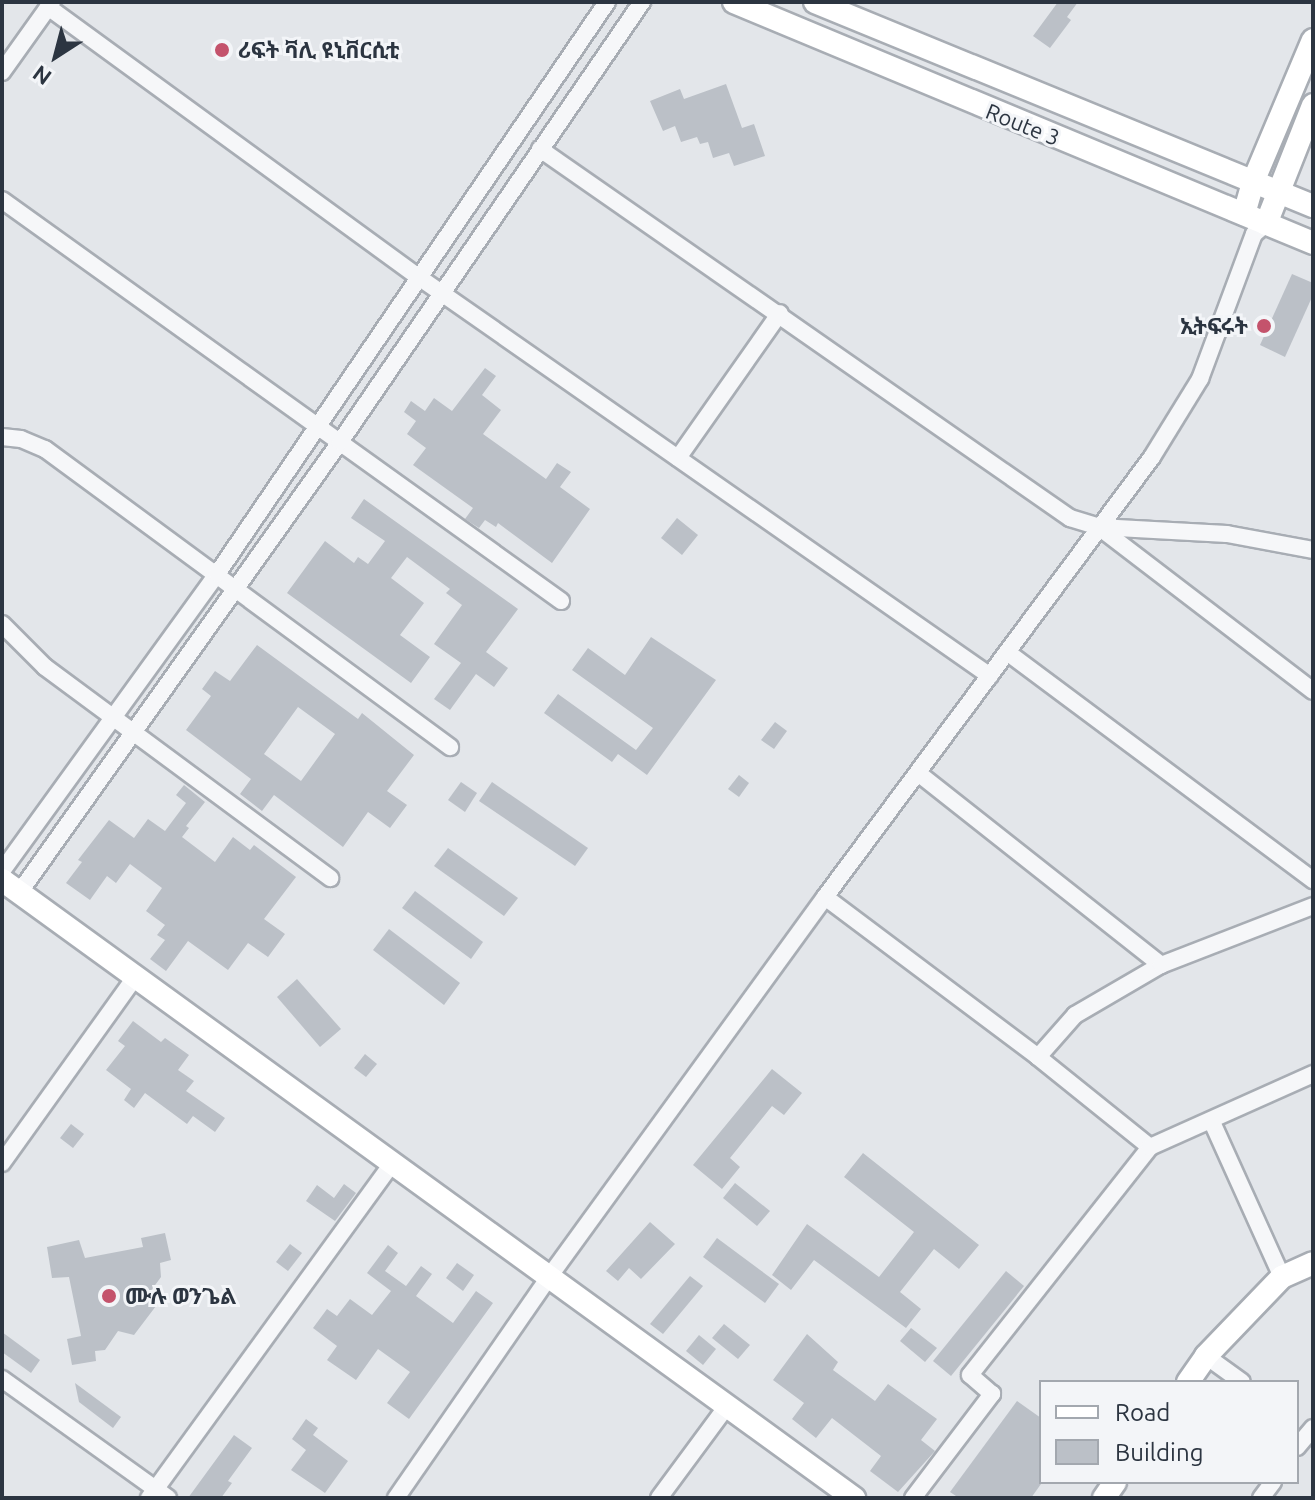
<!DOCTYPE html>
<meta charset="utf-8">
<style>
body{margin:0}
#map{position:relative;width:1315px;height:1500px;overflow:hidden;background:#e3e6ea;font-family:Ubuntu,"Noto Sans Ethiopic",sans-serif}
div>[style]{position:absolute}
[style*='--x']{left:calc(var(--x)*1px);top:calc(var(--y)*1px);width:calc(var(--w)*1px);rotate:calc(var(--a)*1deg)}
.building>*{inset:0;background:#bbc0c7}
.roads{filter:drop-shadow(2px 0 #a8adb4) drop-shadow(-2px 0 #a8adb4) drop-shadow(0 2px #a8adb4) drop-shadow(0 -2px #a8adb4)}
.street>*{height:16px;margin:-8px;padding:0 8px;transform-origin:8px;border-radius:8px;background:#f6f7f9}
.secondary>*{height:22px;margin:-11px;padding:0 11px;transform-origin:11px;border-radius:11px;background:#fff}
.dots>*{width:22px;height:22px;translate:-50% -50%;box-sizing:border-box;border:4px solid #f3f5f8;border-radius:50%}
span{translate:-50% -50%;white-space:nowrap;text-align:center;line-height:1.15;-webkit-text-stroke:6px #f3f5f8;paint-order:stroke}
.poi-label{font-size:22px;color:#2c3541;font-weight:700}
.left{translate:0 -50%;text-align:left}
.right{translate:-100% -50%;text-align:right}
.street-label{font-size:22px;color:#2c3541}
.frame{position:absolute;inset:0;border:4px solid #2c3541;pointer-events:none}
.legend{position:absolute;left:1039px;top:1380px;width:260px;height:104px;box-sizing:border-box;background:#f3f5f8;border:2px solid #a3a8af;margin:0;padding:10px 14px;list-style:none;font-size:24px;color:#2c3541}
.legend li{display:flex;align-items:center;gap:16px;height:40px}
.legend b{width:40px;border:2px solid #a3a8af}
.north{position:absolute;left:16px;top:16px;width:80px;height:80px;-webkit-text-stroke:6px #f3f5f8;paint-order:stroke;rotate:216deg;font-size:22px;font-weight:700;line-height:32px;text-align:center;color:#2c3541}
.north::after{content:'';display:block;margin:auto;width:28px;height:36px;background:#2c3541;clip-path:polygon(50% 0,100% 100%,50% 72%,0 100%)}
</style>
<div id="map">
<div class="building">
<i style="clip-path:polygon(1058px 2px,1078px 2px,1067px 17px,1071px 20px,1050px 48px,1033px 36px)"></i>
<i style="clip-path:polygon(726px 84px,742px 128px,754px 124px,765px 156px,734px 166px,729px 153px,713px 158px,708px 142px,700px 144px,697px 137px,681px 142px,675px 126px,663px 131px,650px 101px,680px 89px,684px 99px)"></i>
<i style="clip-path:polygon(1292px 274px,1313px 283px,1313px 295px,1285px 357px,1260px 345px)"></i>
<i style="clip-path:polygon(485px 368px,496px 376px,482px 395px,501px 410px,483px 434px,546px 479px,557px 463px,571px 472px,560px 487px,590px 509px,552px 563px,498px 523px,496px 527px,485px 520px,479px 528px,465px 519px,473px 508px,413px 465px,426px 448px,407px 434px,416px 421px,404px 412px,411px 401px,425px 411px,434px 398px,452px 411px)"></i>
<i style="clip-path:polygon(364px 499px,518px 609px,486px 652px,508px 668px,494px 687px,476px 674px,450px 710px,434px 699px,461px 663px,434px 644px,462px 605px,446px 593px,450px 589px,407px 557px,391px 578px,424px 603px,400px 635px,430px 657px,411px 683px,287px 593px,325px 541px,354px 563px,358px 557px,368px 564px,385px 541px,351px 518px)"></i>
<i style="clip-path:polygon(677px 518px,698px 535px,682px 555px,661px 538px)"></i>
<i style="clip-path:polygon(651px 637px,716px 680px,647px 775px,618px 754px,612px 762px,544px 713px,558px 694px,636px 750px,653px 728px,572px 670px,588px 648px,625px 675px)"></i>
<i style="clip-path:polygon(evenodd,257px 645px,358px 719px,362px 713px,414px 755px,387px 791px,407px 805px,390px 828px,368px 812px,343px 847px,274px 795px,262px 811px,240px 794px,251px 779px,186px 730px,211px 696px,202px 689px,215px 671px,230px 681px,257px 645px,298px 707px,335px 734px,301px 781px,264px 754px,298px 707px)"></i>
<i style="clip-path:polygon(775px 722px,787px 731px,774px 749px,761px 740px)"></i>
<i style="clip-path:polygon(739px 775px,749px 783px,739px 797px,728px 789px)"></i>
<i style="clip-path:polygon(461px 782px,477px 793px,465px 812px,448px 800px)"></i>
<i style="clip-path:polygon(492px 782px,588px 848px,575px 866px,479px 801px)"></i>
<i style="clip-path:polygon(184px 785px,205px 802px,186px 826px,189px 828px,182px 837px,215px 862px,233px 837px,250px 850px,254px 845px,296px 877px,264px 919px,285px 934px,268px 957px,248px 943px,228px 970px,188px 941px,166px 971px,150px 959px,165px 940px,157px 935px,165px 925px,146px 911px,162px 888px,130px 864px,116px 883px,107px 876px,90px 900px,66px 883px,82px 862px,78px 860px,109px 820px,134px 838px,148px 819px,165px 831px,186px 803px,176px 795px)"></i>
<i style="clip-path:polygon(448px 848px,518px 898px,504px 916px,434px 866px)"></i>
<i style="clip-path:polygon(415px 891px,483px 942px,471px 959px,402px 908px)"></i>
<i style="clip-path:polygon(389px 929px,460px 983px,444px 1005px,373px 950px)"></i>
<i style="clip-path:polygon(297px 979px,341px 1029px,320px 1047px,277px 997px)"></i>
<i style="clip-path:polygon(133px 1021px,161px 1042px,165px 1038px,189px 1055px,178px 1070px,194px 1081px,186px 1091px,225px 1118px,215px 1132px,193px 1116px,187px 1124px,145px 1093px,134px 1108px,124px 1100px,131px 1089px,106px 1070px,125px 1046px,118px 1041px)"></i>
<i style="clip-path:polygon(365px 1054px,377px 1064px,366px 1077px,354px 1068px)"></i>
<i style="clip-path:polygon(772px 1069px,802px 1093px,784px 1115px,772px 1106px,730px 1158px,740px 1167px,722px 1189px,693px 1165px)"></i>
<i style="clip-path:polygon(71px 1124px,84px 1134px,73px 1148px,60px 1138px)"></i>
<i style="clip-path:polygon(863px 1153px,979px 1245px,959px 1269px,934px 1249px,900px 1292px,921px 1309px,906px 1328px,814px 1260px,791px 1290px,772px 1275px,807px 1224px,879px 1277px,914px 1232px,844px 1177px)"></i>
<i style="clip-path:polygon(735px 1183px,770px 1211px,757px 1226px,723px 1198px)"></i>
<i style="clip-path:polygon(344px 1184px,356px 1193px,335px 1221px,306px 1201px,317px 1185px,334px 1198px)"></i>
<i style="clip-path:polygon(650px 1222px,675px 1244px,641px 1279px,629px 1268px,618px 1281px,606px 1271px)"></i>
<i style="clip-path:polygon(165px 1233px,171px 1260px,160px 1263px,161px 1277px,150px 1292px,156px 1306px,134px 1335px,118px 1331px,105px 1350px,95px 1351px,96px 1361px,72px 1365px,67px 1339px,81px 1336px,69px 1277px,52px 1278px,47px 1247px,79px 1240px,85px 1258px,143px 1247px,141px 1238px)"></i>
<i style="clip-path:polygon(717px 1238px,779px 1284px,765px 1303px,703px 1257px)"></i>
<i style="clip-path:polygon(290px 1244px,302px 1253px,288px 1271px,276px 1262px)"></i>
<i style="clip-path:polygon(388px 1245px,398px 1253px,385px 1271px,406px 1286px,421px 1266px,432px 1274px,416px 1296px,453px 1323px,476px 1291px,493px 1303px,409px 1419px,387px 1403px,410px 1372px,378px 1349px,356px 1380px,327px 1360px,337px 1346px,313px 1328px,327px 1309px,337px 1316px,350px 1299px,372px 1315px,391px 1291px,367px 1273px)"></i>
<i style="clip-path:polygon(457px 1263px,474px 1275px,463px 1291px,446px 1278px)"></i>
<i style="clip-path:polygon(1006px 1271px,1024px 1286px,951px 1376px,933px 1361px)"></i>
<i style="clip-path:polygon(690px 1276px,703px 1286px,663px 1334px,650px 1324px)"></i>
<i style="clip-path:polygon(724px 1324px,750px 1345px,738px 1359px,712px 1338px)"></i>
<i style="clip-path:polygon(911px 1328px,937px 1348px,925px 1362px,900px 1341px)"></i>
<i style="clip-path:polygon(2px 1332px,40px 1360px,31px 1373px,2px 1352px)"></i>
<i style="clip-path:polygon(807px 1334px,838px 1362px,833px 1370px,875px 1401px,888px 1384px,937px 1419px,921px 1440px,935px 1451px,898px 1492px,870px 1471px,881px 1456px,832px 1418px,816px 1438px,792px 1419px,804px 1403px,773px 1380px)"></i>
<i style="clip-path:polygon(699px 1335px,716px 1349px,703px 1365px,686px 1351px)"></i>
<i style="clip-path:polygon(75px 1383px,121px 1417px,113px 1428px,79px 1402px)"></i>
<i style="clip-path:polygon(1017px 1401px,1041px 1418px,1041px 1484px,1031px 1498px,959px 1498px,950px 1492px)"></i>
<i style="clip-path:polygon(306px 1419px,318px 1428px,313px 1435px,348px 1461px,325px 1493px,291px 1470px,306px 1450px,292px 1439px)"></i>
<i style="clip-path:polygon(234px 1435px,252px 1448px,228px 1481px,232px 1483px,221px 1498px,188px 1498px)"></i>
</div>
<div class="roads">
<div class="street">
<i style="--x:48;--y:7;--w:460;--a:36.1"></i>
<i style="--x:420;--y:278;--w:695;--a:34.92"></i>
<i style="--x:2;--y:72;--w:86;--a:-54.5"></i>
<i style="--x:540;--y:149;--w:646;--a:34.85"></i>
<i style="--x:1070;--y:518;--w:30;--a:17"></i>
<i style="--x:1099;--y:527;--w:128;--a:3.1"></i>
<i style="--x:1227;--y:534;--w:87;--a:10.5"></i>
<i style="--x:2;--y:200;--w:688;--a:35.65"></i>
<i style="--x:2;--y:437;--w:19;--a:6"></i>
<i style="--x:21;--y:439;--w:26;--a:23"></i>
<i style="--x:45;--y:449;--w:503;--a:36.35"></i>
<i style="--x:678;--y:458;--w:177;--a:-54.9"></i>
<i style="--x:1100;--y:528;--w:268;--a:37.4"></i>
<i style="--x:2;--y:624;--w:61;--a:45"></i>
<i style="--x:45;--y:667;--w:355;--a:36.5"></i>
<i style="--x:1007;--y:652;--w:382;--a:36.7"></i>
<i style="--x:918;--y:773;--w:310;--a:38.3"></i>
<i style="--x:2;--y:871;--w:367;--a:-54.1"></i>
<i style="--x:217;--y:574;--w:692;--a:-55.71"></i>
<i style="--x:19;--y:893;--w:554;--a:-54.56"></i>
<i style="--x:340;--y:442;--w:534;--a:-55.54"></i>
<i style="--x:825;--y:897;--w:266;--a:36.9"></i>
<i style="--x:1038;--y:1057;--w:144;--a:38.8"></i>
<i style="--x:1038;--y:1057;--w:56;--a:-48.6"></i>
<i style="--x:1075;--y:1015;--w:99;--a:-30.2"></i>
<i style="--x:1161;--y:965;--w:163;--a:-21.2"></i>
<i style="--x:1212;--y:1122;--w:170;--a:65.7"></i>
<i style="--x:2;--y:1163;--w:229;--a:-54.4"></i>
<i style="--x:1206;--y:1356;--w:44;--a:35.8"></i>
<i style="--x:2;--y:1379;--w:204;--a:35.6"></i>
<i style="--x:1297;--y:1447;--w:25;--a:-50"></i>
<i style="--x:149;--y:1498;--w:414;--a:-54"></i>
<i style="--x:396;--y:1498;--w:269;--a:-55.3"></i>
<i style="--x:549;--y:1277;--w:470;--a:-54"></i>
<i style="--x:825;--y:897;--w:548;--a:-53.38"></i>
<i style="--x:1152;--y:457;--w:92;--a:-58.4"></i>
<i style="--x:1200;--y:379;--w:155;--a:-69.6"></i>
<i style="--x:1254;--y:234;--w:16;--a:-40"></i>
<i style="--x:659;--y:1498;--w:114;--a:-53.5"></i>
<i style="--x:913;--y:1498;--w:131;--a:-52.8"></i>
<i style="--x:992;--y:1394;--w:29;--a:-139"></i>
<i style="--x:970;--y:1375;--w:290;--a:-51.7"></i>
<i style="--x:1150;--y:1147;--w:179;--a:-24.1"></i>
<i style="--x:1261;--y:1498;--w:20;--a:-53"></i>
</div>
<div class="secondary">
<i style="--x:734;--y:2;--w:627;--a:22.6"></i>
<i style="--x:815;--y:2;--w:538;--a:22.28"></i>
<i style="--x:1244;--y:214;--w:33;--a:-74"></i>
<i style="--x:1253;--y:182;--w:154;--a:-67.1"></i>
<i style="--x:1266;--y:224;--w:128;--a:-68.4"></i>
<i style="--x:2;--y:880;--w:1053;--a:35.96"></i>
<i style="--x:1188;--y:1382;--w:32;--a:-55"></i>
<i style="--x:1206;--y:1356;--w:110;--a:-46.1"></i>
<i style="--x:1282;--y:1277;--w:34;--a:-24"></i>
<i style="--x:1104;--y:1498;--w:19;--a:-55"></i>
</div>
</div>
<div class="dots">
<i style="left:222px;top:50px;background:#c4536c"></i>
<i style="left:1264px;top:326px;background:#c4536c"></i>
<i style="left:109px;top:1296px;background:#c4536c"></i>
</div>
<div class="poi-label">
<span class="left" style="left:238px;top:50px">ሪፍት ቫሊ ዩኒቨርሲቲ</span>
<span class="right" style="left:1248px;top:326px">ኢትፍሩት</span>
<span class="left" style="left:125px;top:1296px">ሙሉ ወንጌል</span>
</div>
<div class="street-label">
<span style="left:1023px;top:124px;rotate:22deg">Route 3</span>
</div>
<div class="frame"></div>
<ul class="legend">
<li><b style="height:10px;background:#fff"></b>Road</li>
<li><b style="height:22px;background:#bbc0c7"></b>Building</li>
</ul>
<div class="north">N</div>
</div>
